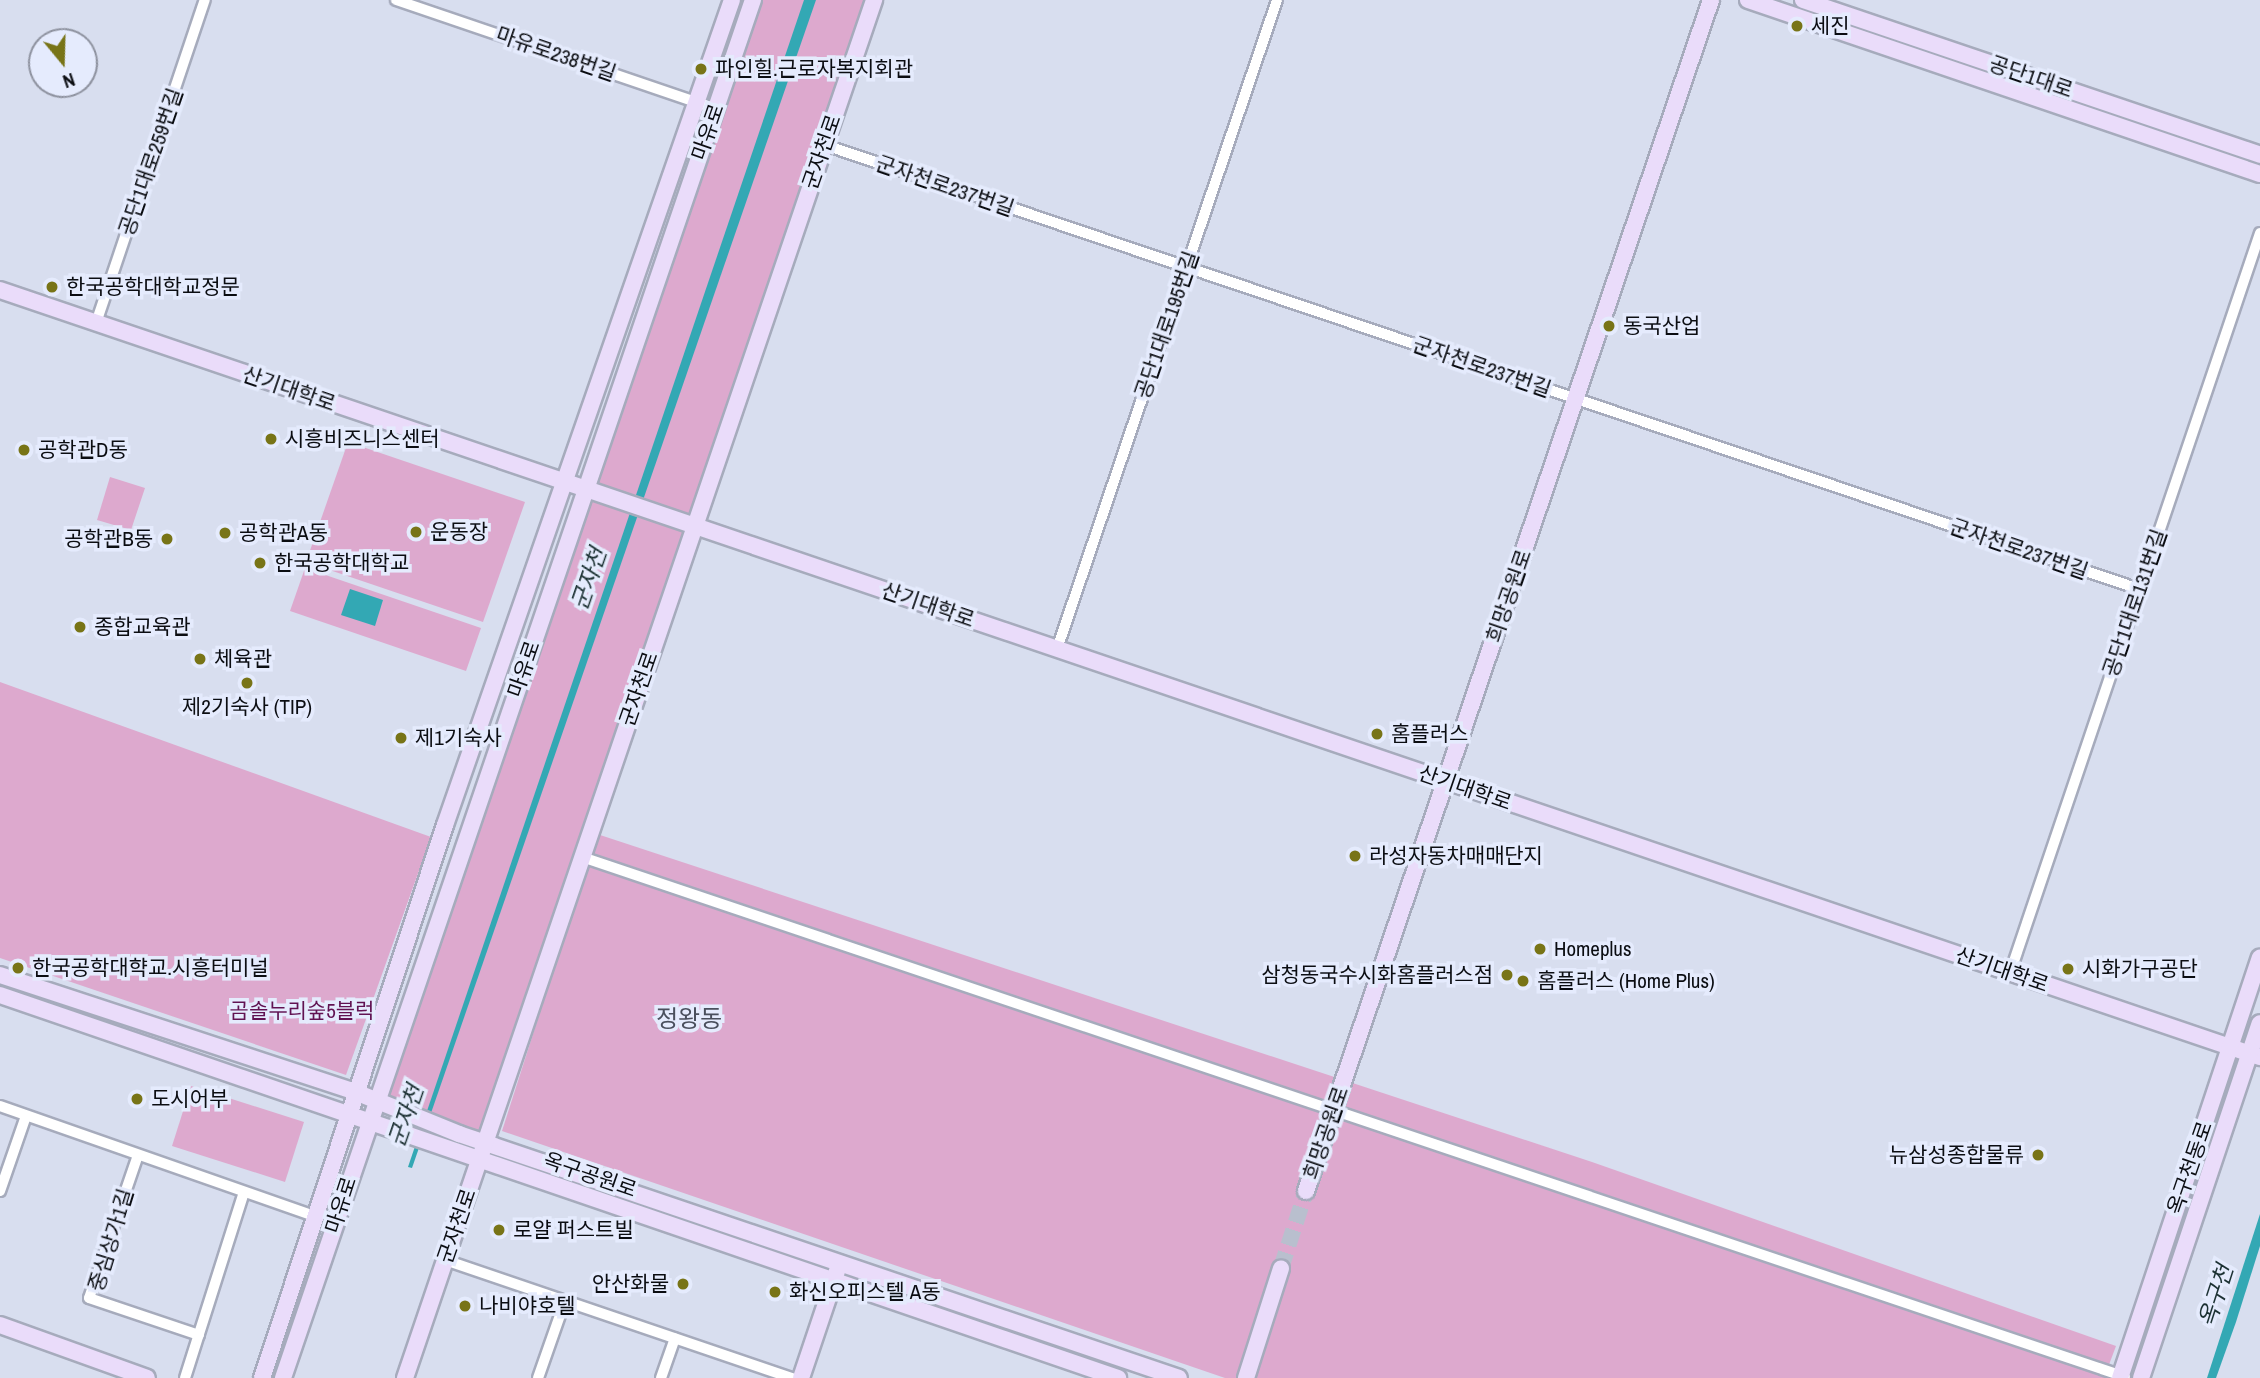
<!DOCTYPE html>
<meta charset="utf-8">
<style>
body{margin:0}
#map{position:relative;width:2260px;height:1378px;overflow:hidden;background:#d8deef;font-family:"Archivo Narrow","Noto Sans KR",sans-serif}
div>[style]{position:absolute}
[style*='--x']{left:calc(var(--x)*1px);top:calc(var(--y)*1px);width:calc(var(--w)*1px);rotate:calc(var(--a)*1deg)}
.green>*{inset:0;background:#dda9ce}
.water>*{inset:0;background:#33a8b4}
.secondary-tunnel>*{height:16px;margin-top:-8px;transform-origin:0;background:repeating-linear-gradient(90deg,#b9bfce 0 16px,transparent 0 24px)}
.roads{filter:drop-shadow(2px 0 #a6abbc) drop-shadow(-2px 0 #a6abbc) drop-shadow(0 2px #a6abbc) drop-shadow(0 -2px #a6abbc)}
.street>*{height:10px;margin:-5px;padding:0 5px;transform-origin:5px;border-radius:5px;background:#fff}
.secondary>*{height:16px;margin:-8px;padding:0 8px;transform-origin:8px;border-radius:8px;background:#eadcfa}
.dots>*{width:19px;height:19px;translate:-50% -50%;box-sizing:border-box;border:4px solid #e5ebfd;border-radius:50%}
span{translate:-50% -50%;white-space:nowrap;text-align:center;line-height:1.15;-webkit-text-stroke:7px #e5ebfd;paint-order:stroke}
.poi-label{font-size:21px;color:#0b0d12}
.left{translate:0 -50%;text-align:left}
.right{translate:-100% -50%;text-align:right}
.street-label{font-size:21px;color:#0b0d12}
.park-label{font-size:21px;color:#611252}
.water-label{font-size:23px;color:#1c3133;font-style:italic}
.quarter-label{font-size:24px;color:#4a4f5d}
.north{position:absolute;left:28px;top:28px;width:70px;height:70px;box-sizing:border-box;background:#e5ebfd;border:2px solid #8e929f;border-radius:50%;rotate:161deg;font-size:19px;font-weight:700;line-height:28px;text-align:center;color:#0b0d12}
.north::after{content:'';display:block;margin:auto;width:24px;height:32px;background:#787417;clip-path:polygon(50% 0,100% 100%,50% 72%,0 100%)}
</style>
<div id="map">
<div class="green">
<i style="clip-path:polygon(753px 0,874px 0,486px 1140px,378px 1101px)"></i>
<i style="clip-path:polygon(348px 442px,525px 502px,483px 622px,306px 562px)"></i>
<i style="clip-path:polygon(110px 477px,145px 488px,131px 530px,97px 520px)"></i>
<i style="clip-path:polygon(305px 568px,481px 628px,466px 671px,290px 611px)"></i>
<i style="clip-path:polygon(0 682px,431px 837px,346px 1075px,0 958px)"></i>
<i style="clip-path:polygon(597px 834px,1592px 1162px,2116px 1346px,2104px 1378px,1225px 1378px,502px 1131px)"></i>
<i style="clip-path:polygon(191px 1086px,304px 1122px,285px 1182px,172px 1146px)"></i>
</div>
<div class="water">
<i style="clip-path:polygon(804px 0,816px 0,412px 1168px,408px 1167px)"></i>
<i style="clip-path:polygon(350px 589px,383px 600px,375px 626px,341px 615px)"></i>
<i style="clip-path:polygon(2260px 1214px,2260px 1246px,2236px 1322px,2216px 1378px,2207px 1378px)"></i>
</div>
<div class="secondary-tunnel">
<i style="--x:1281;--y:1268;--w:81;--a:-72"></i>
</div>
<div class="roads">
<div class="street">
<i style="--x:396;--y:0;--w:338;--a:18.8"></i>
<i style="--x:825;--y:145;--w:1387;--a:18.67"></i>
<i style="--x:96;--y:323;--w:341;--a:-71.4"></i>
<i style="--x:1057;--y:649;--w:685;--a:-71.27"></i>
<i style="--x:582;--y:857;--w:1628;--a:18.62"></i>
<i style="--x:2010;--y:973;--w:781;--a:-71.33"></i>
<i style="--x:0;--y:1106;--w:336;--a:19.3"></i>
<i style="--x:138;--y:1155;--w:151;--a:108.9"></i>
<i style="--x:89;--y:1298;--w:116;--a:18.6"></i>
<i style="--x:0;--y:1191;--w:79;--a:-70.9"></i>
<i style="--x:445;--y:1260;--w:367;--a:18.8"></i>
<i style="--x:185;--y:1378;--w:195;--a:-72.4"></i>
<i style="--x:538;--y:1378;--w:82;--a:-70.7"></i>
<i style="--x:661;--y:1378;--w:42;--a:-70.7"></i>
</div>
<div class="secondary">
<i style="--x:1748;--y:0;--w:541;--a:18.77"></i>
<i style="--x:1803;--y:0;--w:483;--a:18.7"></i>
<i style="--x:0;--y:290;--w:2387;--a:18.75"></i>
<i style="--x:0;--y:975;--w:377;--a:18.2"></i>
<i style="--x:358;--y:1093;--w:109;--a:22.1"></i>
<i style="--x:459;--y:1134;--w:760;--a:18.72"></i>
<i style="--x:0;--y:995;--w:1182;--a:18.91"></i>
<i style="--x:1306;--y:1191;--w:1258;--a:-71.22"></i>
<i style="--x:0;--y:1325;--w:156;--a:19.8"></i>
<i style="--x:262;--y:1378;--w:582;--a:-71.69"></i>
<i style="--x:445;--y:825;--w:873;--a:-70.82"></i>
<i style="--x:283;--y:1378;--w:1456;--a:-71.17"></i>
<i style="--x:405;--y:1378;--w:1456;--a:-71.2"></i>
<i style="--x:801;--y:1378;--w:113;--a:-71.4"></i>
<i style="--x:1246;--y:1378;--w:115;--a:-72.3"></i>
<i style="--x:2120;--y:1378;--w:443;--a:-71.6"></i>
<i style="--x:2141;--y:1378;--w:374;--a:-71.5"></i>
</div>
</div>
<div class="dots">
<i style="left:1797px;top:26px;background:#787417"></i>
<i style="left:701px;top:69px;background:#787417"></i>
<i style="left:52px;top:287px;background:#787417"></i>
<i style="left:1609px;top:326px;background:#787417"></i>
<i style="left:271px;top:439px;background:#787417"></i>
<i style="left:24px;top:450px;background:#787417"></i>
<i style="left:416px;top:532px;background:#787417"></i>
<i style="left:225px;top:533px;background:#787417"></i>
<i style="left:167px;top:539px;background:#787417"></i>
<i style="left:260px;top:563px;background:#787417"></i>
<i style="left:80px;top:627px;background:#787417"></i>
<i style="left:200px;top:659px;background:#787417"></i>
<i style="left:247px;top:683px;background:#787417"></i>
<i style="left:1377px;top:734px;background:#787417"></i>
<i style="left:401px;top:738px;background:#787417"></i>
<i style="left:1355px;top:856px;background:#787417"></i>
<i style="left:1540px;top:949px;background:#787417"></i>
<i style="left:18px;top:968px;background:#787417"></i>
<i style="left:2068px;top:969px;background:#787417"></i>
<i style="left:1507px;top:975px;background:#787417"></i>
<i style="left:1523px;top:981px;background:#787417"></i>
<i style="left:137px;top:1099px;background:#787417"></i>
<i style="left:2038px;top:1155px;background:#787417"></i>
<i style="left:499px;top:1230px;background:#787417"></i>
<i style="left:683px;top:1284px;background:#787417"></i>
<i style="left:775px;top:1292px;background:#787417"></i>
<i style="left:465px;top:1306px;background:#787417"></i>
</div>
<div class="poi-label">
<span class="left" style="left:1811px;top:26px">세진</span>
<span class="left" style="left:715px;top:69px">파인힐.근로자복지회관</span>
<span class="left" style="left:66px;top:287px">한국공학대학교정문</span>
<span class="left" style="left:1623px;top:326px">동국산업</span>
<span class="left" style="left:285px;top:439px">시흥비즈니스센터</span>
<span class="left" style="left:38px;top:450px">공학관D동</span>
<span class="left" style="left:430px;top:532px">운동장</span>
<span class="left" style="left:239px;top:533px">공학관A동</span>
<span class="right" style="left:153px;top:539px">공학관B동</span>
<span class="left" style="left:274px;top:563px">한국공학대학교</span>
<span class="left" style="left:94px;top:627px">종합교육관</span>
<span class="left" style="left:214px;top:659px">체육관</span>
<span style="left:247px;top:707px">제2기숙사 (TIP)</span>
<span class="left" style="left:1391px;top:734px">홈플러스</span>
<span class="left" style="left:415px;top:738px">제1기숙사</span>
<span class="left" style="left:1369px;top:856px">라성자동차매매단지</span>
<span class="left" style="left:1554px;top:949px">Homeplus</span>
<span class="left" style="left:32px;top:968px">한국공학대햑교.시흥터미널</span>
<span class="left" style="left:2082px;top:969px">시화가구공단</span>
<span class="right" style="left:1493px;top:975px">삼청동국수시화홈플러스점</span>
<span class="left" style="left:1537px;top:981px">홈플러스 (Home Plus)</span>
<span class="left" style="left:151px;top:1099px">도시어부</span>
<span class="right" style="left:2024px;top:1155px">뉴삼성종합물류</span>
<span class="left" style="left:513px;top:1230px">로얄 퍼스트빌</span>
<span class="right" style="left:669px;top:1284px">안산화물</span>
<span class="left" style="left:789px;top:1292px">화신오피스텔 A동</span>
<span class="left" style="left:479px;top:1306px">나비야호텔</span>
</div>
<div class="street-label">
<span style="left:556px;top:54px;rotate:19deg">마유로238번길</span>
<span style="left:2031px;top:77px;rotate:19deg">공단1대로</span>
<span style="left:708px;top:132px;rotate:-71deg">마유로</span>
<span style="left:822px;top:152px;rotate:-71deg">군자천로</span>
<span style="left:151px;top:162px;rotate:-71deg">공단1대로259번길</span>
<span style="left:945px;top:186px;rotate:19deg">군자천로237번길</span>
<span style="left:1167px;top:325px;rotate:-71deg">공단1대로195번길</span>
<span style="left:1482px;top:367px;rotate:19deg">군자천로237번길</span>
<span style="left:289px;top:389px;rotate:19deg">산기대학로</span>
<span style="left:2019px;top:549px;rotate:19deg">군자천로237번길</span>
<span style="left:1509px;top:596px;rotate:-71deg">희망공원로</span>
<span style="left:2135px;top:603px;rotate:-71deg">공단1대로131번길</span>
<span style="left:928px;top:605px;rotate:19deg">산기대학로</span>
<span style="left:524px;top:669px;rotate:-71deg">마유로</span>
<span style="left:639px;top:689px;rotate:-71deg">군자천로</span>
<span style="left:1465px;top:788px;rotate:19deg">산기대학로</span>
<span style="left:2002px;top:970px;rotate:19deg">산기대학로</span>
<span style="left:1326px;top:1133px;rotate:-71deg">희망공원로</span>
<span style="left:2190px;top:1168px;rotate:-71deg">옥구천동로</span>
<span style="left:590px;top:1175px;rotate:19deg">옥구공원로</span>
<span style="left:341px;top:1205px;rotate:-72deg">마유로</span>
<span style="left:457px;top:1226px;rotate:-71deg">군자천로</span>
<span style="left:111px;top:1240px;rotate:-73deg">중심상가1길</span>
</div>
<div class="park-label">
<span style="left:302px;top:1011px">곰솔누리숲5블럭</span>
</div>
<div class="water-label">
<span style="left:589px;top:579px;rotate:-71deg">군자천</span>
<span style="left:406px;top:1116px;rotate:-71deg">군자천</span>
<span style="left:2216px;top:1296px;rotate:-72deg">옥구천</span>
</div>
<div class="quarter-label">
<span style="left:689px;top:1019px">정왕동</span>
</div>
<div class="north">N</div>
</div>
